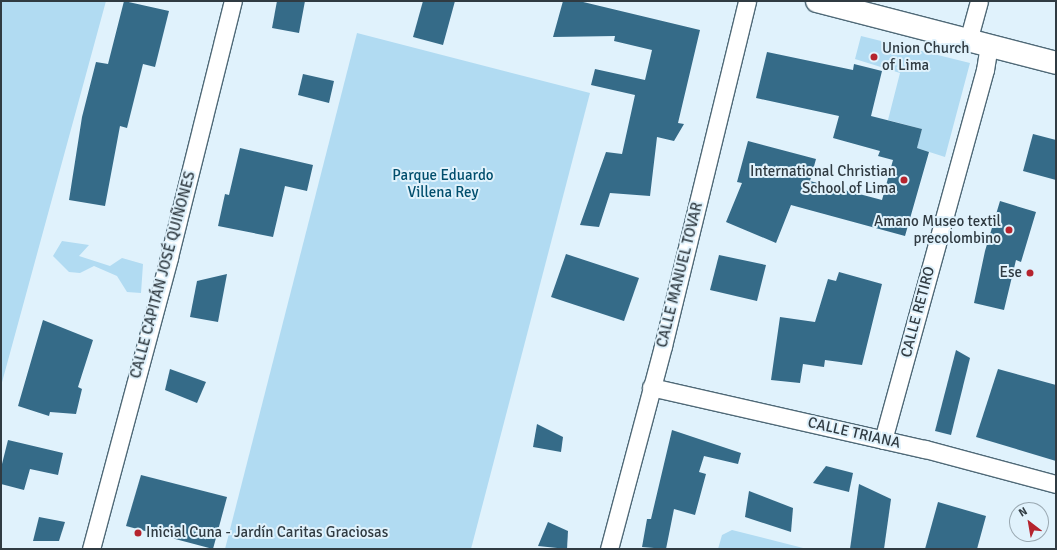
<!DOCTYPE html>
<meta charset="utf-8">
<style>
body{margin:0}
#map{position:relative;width:1057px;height:550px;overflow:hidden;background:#e0f2fc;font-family:Signika,sans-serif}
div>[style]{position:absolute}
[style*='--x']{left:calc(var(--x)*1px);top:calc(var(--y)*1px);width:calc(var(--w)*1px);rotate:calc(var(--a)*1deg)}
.green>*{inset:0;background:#b1dbf2}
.building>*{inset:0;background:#356b88}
.roads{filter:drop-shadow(1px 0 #4f6977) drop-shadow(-1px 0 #4f6977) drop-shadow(0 1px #4f6977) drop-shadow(0 -1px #4f6977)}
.street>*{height:17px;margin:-8.5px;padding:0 8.5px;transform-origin:8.5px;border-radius:8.5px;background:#fff}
.secondary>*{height:22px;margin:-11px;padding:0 11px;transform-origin:11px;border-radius:11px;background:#fff}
.dots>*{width:11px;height:11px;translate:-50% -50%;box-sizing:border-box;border:2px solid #e0f2fc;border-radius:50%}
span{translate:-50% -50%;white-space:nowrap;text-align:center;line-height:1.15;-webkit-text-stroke:4px #e0f2fc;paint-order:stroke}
.poi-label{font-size:15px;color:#303b42}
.left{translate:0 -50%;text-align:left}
.right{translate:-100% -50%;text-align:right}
.park-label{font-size:15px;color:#014e6d}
.street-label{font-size:15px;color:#303b42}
.frame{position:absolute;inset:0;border:2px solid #303b42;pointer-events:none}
.north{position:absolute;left:1009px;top:502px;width:40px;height:40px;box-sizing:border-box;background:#e0f2fc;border:1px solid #9aa9b2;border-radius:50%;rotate:329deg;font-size:11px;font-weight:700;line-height:16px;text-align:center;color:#303b42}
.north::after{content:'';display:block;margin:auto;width:14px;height:18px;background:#b5242e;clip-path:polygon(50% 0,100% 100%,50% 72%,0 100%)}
</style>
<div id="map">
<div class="green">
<i style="clip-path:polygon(1px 1px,106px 1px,1px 386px)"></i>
<i style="clip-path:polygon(357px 33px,590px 93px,471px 549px,225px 549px)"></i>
<i style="clip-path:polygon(861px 36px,970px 63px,945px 157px,917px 148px,922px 129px,888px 120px,900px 73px,855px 59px)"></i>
<i style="clip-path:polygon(62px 241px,89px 245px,79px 256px,110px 266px,122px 258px,143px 264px,141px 293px,127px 292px,117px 276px,94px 266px,80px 273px,69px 272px,53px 256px)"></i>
<i style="clip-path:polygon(732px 530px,807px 549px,718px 549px,722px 535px)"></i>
</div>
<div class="building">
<i style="clip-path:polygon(124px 1px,169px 11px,155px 67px,143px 64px,127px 128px,120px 126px,105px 206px,69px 200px,82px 117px,96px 62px,108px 64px)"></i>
<i style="clip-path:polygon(277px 1px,305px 1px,299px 33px,272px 28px)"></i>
<i style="clip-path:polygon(423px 1px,455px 1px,443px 45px,413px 37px)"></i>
<i style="clip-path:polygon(563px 1px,579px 1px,700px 30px,678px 123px,684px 124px,674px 141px,657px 137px,650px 196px,610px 193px,599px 227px,580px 225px,606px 152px,622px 154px,635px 95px,591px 85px,595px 69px,645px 80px,652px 50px,614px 41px,615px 36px,553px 37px)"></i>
<i style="clip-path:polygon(767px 52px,853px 70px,854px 64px,882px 71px,871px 116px,922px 129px,917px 148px,929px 152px,905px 236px,791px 205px,776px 243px,726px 222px,742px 183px,737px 182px,748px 141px,816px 159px,810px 181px,882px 200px,893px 160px,878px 156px,880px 151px,833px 138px,839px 116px,756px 98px)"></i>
<i style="clip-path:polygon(303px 74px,334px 81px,329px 103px,298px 95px)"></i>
<i style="clip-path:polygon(1033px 134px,1056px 140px,1056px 180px,1023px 171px)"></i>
<i style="clip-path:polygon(240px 148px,313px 165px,307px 191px,285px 186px,273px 237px,218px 226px,225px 194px,229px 195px)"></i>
<i style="clip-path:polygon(1000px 201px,1036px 212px,1021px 262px,1016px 260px,1004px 310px,974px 303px,985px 251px)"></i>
<i style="clip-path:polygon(566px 254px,639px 278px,624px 321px,551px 297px)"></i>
<i style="clip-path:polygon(719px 255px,766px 265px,757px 301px,710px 290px)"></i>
<i style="clip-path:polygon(839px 272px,882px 284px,862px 365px,825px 360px,824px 367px,803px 364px,800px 383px,771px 380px,780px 317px,815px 322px,828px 279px,836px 281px)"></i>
<i style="clip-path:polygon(227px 274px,218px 322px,190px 317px,197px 281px)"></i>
<i style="clip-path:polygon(43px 320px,93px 340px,78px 387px,82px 389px,76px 414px,50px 412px,49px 416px,18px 406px)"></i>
<i style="clip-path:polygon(956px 350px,970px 358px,951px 435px,935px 431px)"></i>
<i style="clip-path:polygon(170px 369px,206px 382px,197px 403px,165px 390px)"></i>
<i style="clip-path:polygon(998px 369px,1056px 385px,1056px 461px,976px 437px)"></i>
<i style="clip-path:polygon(537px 424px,563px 437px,561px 452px,533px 447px)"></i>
<i style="clip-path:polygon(672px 430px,741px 453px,738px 464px,704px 456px,699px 472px,706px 474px,695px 515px,674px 509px,666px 549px,642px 547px,647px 519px,651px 519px)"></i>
<i style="clip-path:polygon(8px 440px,63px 453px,58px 475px,30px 469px,24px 490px,1px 484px,1px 468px)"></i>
<i style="clip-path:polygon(826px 466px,853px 473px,849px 492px,813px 483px)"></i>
<i style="clip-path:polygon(141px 475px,227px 497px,213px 549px,126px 526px)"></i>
<i style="clip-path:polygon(859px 484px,891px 499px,884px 549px,850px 549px)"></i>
<i style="clip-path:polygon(749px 491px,793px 508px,791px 532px,745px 517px)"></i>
<i style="clip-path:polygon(938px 502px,986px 516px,977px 549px,925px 549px)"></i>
<i style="clip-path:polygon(39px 517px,65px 522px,59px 541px,33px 541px)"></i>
<i style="clip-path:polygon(548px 522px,568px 531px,567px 549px,538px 546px)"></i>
</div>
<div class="roads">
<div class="street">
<i style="--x:968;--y:41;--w:41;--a:-74.6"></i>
<i style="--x:651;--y:387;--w:281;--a:12.8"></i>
<i style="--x:925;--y:449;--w:136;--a:15"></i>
<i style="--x:883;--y:440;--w:384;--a:-74.6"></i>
<i style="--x:985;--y:70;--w:24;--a:-81"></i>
<i style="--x:91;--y:549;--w:302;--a:-75"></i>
<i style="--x:169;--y:257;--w:264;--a:-76"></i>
<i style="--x:609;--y:549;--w:210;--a:-75.1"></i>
<i style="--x:663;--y:346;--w:355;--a:-76.3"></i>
</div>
<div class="secondary">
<i style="--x:817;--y:1;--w:247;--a:14.5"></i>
</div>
</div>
<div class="dots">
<i style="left:874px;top:57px;background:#b5242e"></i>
<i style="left:904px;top:180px;background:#b5242e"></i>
<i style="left:1009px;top:230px;background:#b5242e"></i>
<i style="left:1030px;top:273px;background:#b5242e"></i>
<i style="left:138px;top:533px;background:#b5242e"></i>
</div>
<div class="poi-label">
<span class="left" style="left:882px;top:57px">Union Church<br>of Lima</span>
<span class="right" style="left:896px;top:180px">International Christian<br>School of Lima</span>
<span class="right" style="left:1001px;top:230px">Amano Museo textil<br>precolombino</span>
<span class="right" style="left:1022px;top:273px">Ese</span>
<span class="left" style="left:146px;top:533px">Inicial Cuna - Jardín Caritas Graciosas</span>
</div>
<div class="park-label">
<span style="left:443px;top:184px">Parque Eduardo<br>Villena Rey</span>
</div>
<div class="street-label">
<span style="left:163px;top:275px;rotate:-75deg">CALLE CAPITÁN JOSÉ QUIÑONES</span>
<span style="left:680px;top:275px;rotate:-76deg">CALLE MANUEL TOVAR</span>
<span style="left:918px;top:312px;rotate:-75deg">CALLE RETIRO</span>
<span style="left:854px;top:433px;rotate:13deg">CALLE TRIANA</span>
</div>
<div class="frame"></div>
<div class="north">N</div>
</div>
